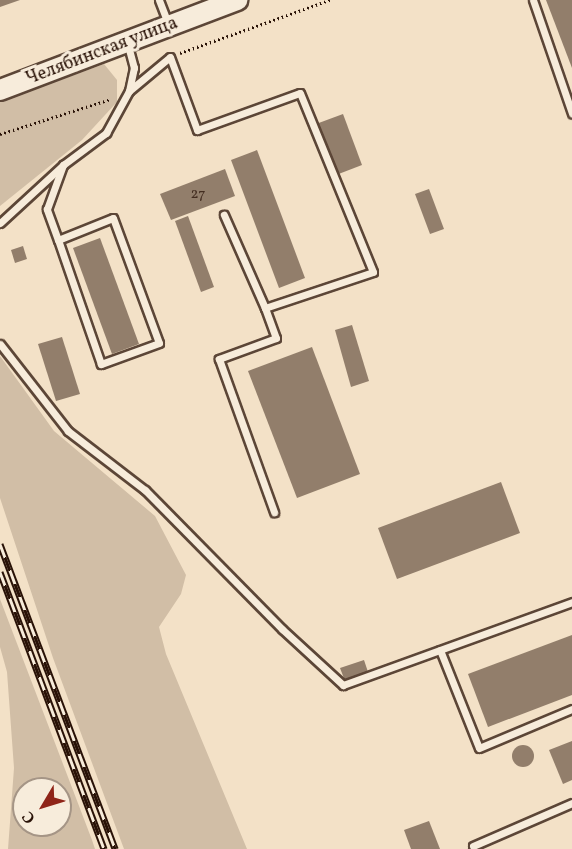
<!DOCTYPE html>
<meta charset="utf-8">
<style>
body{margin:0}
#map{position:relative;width:572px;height:849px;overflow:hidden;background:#f3e1c7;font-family:Vollkorn,serif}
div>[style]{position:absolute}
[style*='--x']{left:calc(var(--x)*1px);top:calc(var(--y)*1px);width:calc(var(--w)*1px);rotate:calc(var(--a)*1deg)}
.green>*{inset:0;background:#d1bea6}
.building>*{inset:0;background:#927e6b}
.round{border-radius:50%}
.path>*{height:3px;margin-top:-1.5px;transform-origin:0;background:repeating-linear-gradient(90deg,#291207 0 1.5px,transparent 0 4.5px)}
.roads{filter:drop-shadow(2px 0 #5c4637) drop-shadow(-2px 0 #5c4637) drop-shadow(0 2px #5c4637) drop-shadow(0 -2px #5c4637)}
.lane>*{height:7px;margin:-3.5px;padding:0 3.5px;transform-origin:3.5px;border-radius:3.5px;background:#f7ecdb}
.secondary>*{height:20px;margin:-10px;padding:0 10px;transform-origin:10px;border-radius:10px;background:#f7ecdb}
.rail>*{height:7px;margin-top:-3.5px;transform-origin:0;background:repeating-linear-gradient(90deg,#f7ecdb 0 14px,#291207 0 28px);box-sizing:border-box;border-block:2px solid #291207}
span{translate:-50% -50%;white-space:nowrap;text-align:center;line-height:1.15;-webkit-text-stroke:6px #f7ecdb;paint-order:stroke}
.number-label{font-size:15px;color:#432d20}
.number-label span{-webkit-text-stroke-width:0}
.street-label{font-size:18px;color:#291207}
.north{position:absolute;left:12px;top:777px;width:60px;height:60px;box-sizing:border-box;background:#f7ecdb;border:2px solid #a59586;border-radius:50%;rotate:232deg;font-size:16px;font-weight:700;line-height:24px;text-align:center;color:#291207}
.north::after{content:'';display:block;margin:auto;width:21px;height:27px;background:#8f2418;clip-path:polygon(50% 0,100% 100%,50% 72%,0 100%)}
</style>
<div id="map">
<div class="green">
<i style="clip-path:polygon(104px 64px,117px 80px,117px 102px,82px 140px,0 206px,0 102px)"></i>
<i style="clip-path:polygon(0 356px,54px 431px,155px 516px,186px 575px,181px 594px,159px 627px,166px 654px,247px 849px,124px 849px,53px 658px,0 498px)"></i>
<i style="clip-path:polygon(evenodd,0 599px,92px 840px,95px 849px,8px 849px,14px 768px,7px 672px,0 647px,0 599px,24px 789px,60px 789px,60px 825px,24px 825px,24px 789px)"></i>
</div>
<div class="building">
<i style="clip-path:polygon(0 0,20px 0,0 7px)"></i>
<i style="clip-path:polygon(546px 0,572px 0,572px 68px)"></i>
<i style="clip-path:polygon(343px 114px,362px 165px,336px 175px,316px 124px)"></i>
<i style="clip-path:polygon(257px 150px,305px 278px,279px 288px,231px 160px)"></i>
<i style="clip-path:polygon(225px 169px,235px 196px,171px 220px,160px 194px)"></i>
<i style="clip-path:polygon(429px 189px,444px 229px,430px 234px,415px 194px)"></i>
<i style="clip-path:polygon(188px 216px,214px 287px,201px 292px,175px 221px)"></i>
<i style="clip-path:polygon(100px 238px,139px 344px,112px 354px,73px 248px)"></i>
<i style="clip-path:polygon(23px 246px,27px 259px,15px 263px,11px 250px)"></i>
<i style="clip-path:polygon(352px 325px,369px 381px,351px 387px,335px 330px)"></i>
<i style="clip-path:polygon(62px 337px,80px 394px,56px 401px,38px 344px)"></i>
<i style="clip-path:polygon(312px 347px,360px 474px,297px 498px,248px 371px)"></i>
<i style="clip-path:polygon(501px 482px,520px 533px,397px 579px,378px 528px)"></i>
<i style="clip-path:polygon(572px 635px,572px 695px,488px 727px,468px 674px)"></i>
<i style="clip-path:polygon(364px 660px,368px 672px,345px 681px,340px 668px)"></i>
<i style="clip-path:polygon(572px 741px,572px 780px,563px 784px,549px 750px)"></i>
<i class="round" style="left:512px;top:745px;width:22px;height:22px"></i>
<i style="clip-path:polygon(429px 821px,440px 849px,411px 849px,404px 830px)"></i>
</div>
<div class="path">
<i style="--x:180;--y:53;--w:159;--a:-19.5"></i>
<i style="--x:0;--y:134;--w:116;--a:-17.5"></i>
</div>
<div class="roads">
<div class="lane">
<i style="--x:159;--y:0;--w:25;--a:69"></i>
<i style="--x:533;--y:0;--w:120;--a:71"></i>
<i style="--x:129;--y:91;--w:53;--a:-39.7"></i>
<i style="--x:170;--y:57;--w:78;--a:69.7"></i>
<i style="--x:197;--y:130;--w:109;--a:-19.8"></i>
<i style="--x:300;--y:93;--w:193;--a:67.8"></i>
<i style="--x:373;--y:272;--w:114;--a:161.6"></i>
<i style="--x:265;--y:308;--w:102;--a:-113.8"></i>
<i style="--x:0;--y:223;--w:86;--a:-42.6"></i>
<i style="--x:63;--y:165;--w:54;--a:-36.7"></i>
<i style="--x:106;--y:133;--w:48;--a:-61.3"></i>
<i style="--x:129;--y:91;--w:24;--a:-78"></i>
<i style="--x:134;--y:68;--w:27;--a:-105"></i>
<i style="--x:58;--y:240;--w:59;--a:-21.8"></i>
<i style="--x:113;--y:218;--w:133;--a:69.8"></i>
<i style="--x:159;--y:343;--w:62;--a:160.1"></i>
<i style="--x:101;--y:364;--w:131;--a:-109.1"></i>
<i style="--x:58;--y:240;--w:33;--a:-110"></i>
<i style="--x:47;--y:209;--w:47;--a:-70"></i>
<i style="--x:265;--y:308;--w:32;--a:70"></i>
<i style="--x:276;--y:338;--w:61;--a:159.8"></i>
<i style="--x:219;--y:359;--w:163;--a:70.2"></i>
<i style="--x:0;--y:344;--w:110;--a:52"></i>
<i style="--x:68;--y:431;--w:97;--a:37.5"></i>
<i style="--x:145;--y:490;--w:195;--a:45.4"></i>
<i style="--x:282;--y:629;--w:83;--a:42.6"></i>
<i style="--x:343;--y:685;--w:244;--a:-19.9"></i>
<i style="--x:440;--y:650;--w:105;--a:68.3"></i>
<i style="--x:479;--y:748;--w:101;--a:-22.8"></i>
<i style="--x:473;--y:846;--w:108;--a:-23.5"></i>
</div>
<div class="secondary">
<i style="--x:0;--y:90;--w:254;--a:-20.8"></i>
</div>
</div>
<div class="rail">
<i style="--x:0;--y:544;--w:326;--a:69.3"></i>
<i style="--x:0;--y:572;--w:296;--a:69.4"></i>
</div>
<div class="number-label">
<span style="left:198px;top:195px">27</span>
</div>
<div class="street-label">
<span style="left:102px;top:52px;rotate:-21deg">Челябинская улица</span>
</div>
<div class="north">С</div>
</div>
